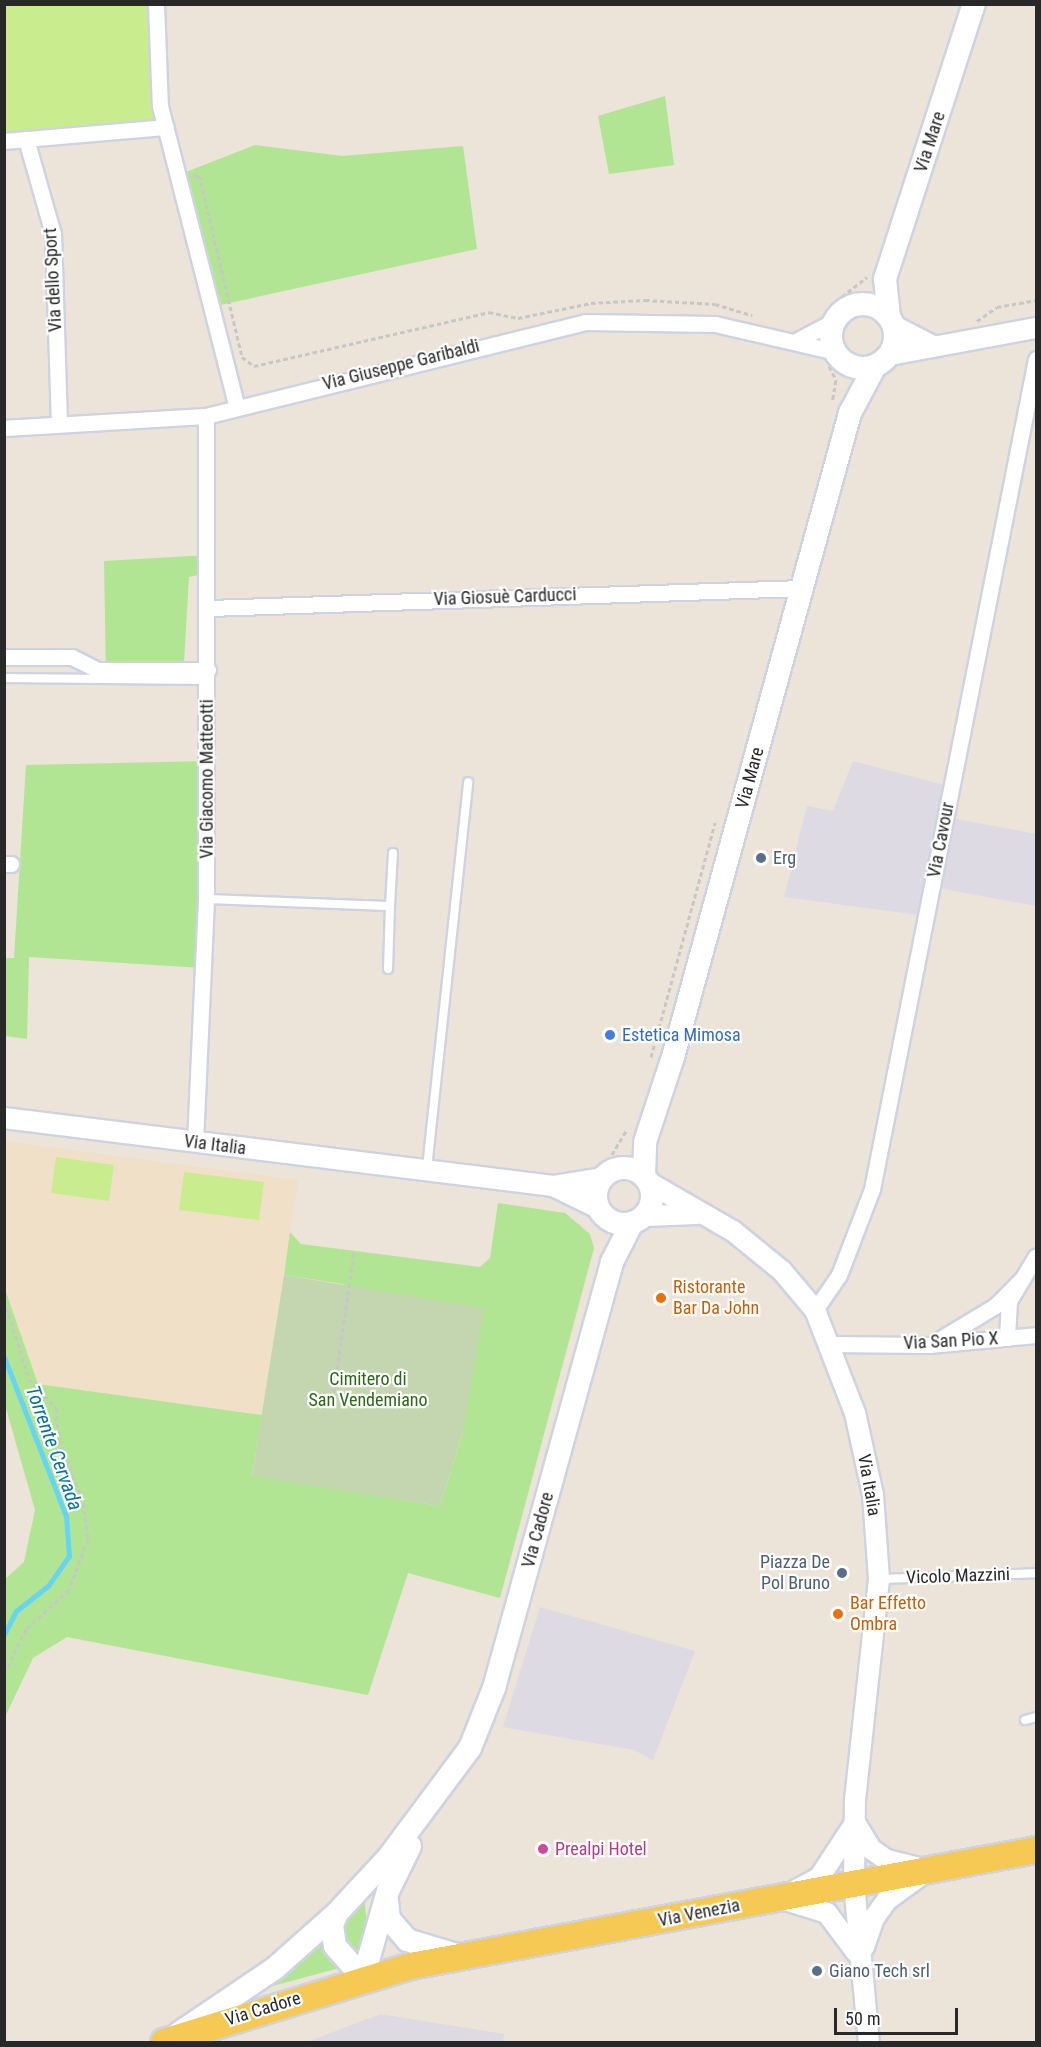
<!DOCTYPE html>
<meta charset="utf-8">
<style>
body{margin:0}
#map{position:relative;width:1041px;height:2047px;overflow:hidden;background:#ece3d9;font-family:"Roboto Condensed",sans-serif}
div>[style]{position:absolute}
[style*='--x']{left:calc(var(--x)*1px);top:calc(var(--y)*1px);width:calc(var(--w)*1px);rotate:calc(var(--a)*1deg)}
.industrial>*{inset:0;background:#dddae3}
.education>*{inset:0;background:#efe0c7}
.green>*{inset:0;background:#b2e593}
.cemetery>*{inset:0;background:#c4d6b0}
.pitch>*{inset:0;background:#c9ed8e}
.stream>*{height:5px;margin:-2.5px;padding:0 2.5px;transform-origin:2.5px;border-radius:2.5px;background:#66d4f3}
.path>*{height:3px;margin-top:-1.5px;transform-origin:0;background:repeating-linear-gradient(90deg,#c7c7c7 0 4.5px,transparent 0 7.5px)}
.roads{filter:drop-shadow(2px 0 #ced3e2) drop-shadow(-2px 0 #ced3e2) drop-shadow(0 2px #ced3e2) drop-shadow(0 -2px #ced3e2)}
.service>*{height:8px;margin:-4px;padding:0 4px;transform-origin:4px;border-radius:4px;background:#fff}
.minor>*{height:15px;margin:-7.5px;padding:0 7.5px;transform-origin:7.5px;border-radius:7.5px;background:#fff}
.tertiary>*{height:20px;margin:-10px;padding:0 10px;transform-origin:10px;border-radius:10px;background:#fff}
.secondary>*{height:22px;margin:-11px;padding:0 11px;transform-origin:11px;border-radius:11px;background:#fff}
.secondary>.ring{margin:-11px;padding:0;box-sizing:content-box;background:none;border:22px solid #fff;border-radius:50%}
.primary>*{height:26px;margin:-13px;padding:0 13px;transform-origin:13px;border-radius:13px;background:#f6c954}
.dots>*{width:16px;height:16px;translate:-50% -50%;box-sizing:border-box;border:3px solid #fff;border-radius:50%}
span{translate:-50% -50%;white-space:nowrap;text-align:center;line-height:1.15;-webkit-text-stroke:4.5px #fff;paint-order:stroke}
.street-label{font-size:18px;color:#282828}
.service-label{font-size:18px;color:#4e5e75}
.left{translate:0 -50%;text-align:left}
.right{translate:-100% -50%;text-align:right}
.shop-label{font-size:18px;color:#366cbe}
.food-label{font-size:18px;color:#c56008}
.park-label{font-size:18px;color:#2b6816}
.hotel-label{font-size:18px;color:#b23c85}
.water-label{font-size:20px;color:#07709e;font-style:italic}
.frame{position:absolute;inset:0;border:6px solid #282828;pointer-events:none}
.scale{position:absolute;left:834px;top:2008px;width:124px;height:27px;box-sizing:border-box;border:3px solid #282828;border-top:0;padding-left:8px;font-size:18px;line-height:21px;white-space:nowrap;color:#282828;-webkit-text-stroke:4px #fff;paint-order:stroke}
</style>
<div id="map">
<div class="industrial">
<i style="clip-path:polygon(853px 761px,952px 787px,946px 817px,1036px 834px,1036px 906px,932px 887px,926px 916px,784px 897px,807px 806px,833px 811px)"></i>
<i style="clip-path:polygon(540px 1607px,695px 1651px,653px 1760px,634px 1750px,503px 1727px)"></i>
<i style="clip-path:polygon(380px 2014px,504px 2034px,503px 2042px,307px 2042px)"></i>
</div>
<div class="education">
<i style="clip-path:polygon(4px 1141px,298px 1180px,262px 1415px,38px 1384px,5px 1286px)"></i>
</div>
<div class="green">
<i style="clip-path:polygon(665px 96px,674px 165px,609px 174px,598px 116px)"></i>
<i style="clip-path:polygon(255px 145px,342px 156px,463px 146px,477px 249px,211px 307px,178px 175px)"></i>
<i style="clip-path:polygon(208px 555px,208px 573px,189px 577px,183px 680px,106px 679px,104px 561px)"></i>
<i style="clip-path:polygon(207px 761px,202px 968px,29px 957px,27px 1039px,5px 1036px,5px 958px,14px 958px,26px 765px)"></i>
<i style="clip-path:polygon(498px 1203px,565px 1213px,590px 1234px,594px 1248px,500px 1598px,408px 1573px,368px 1695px,67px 1637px,33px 1658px,5px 1717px,5px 1579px,24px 1562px,35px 1510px,5px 1405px,4px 1286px,38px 1384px,262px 1415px,252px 1475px,440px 1506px,463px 1432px,343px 1284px,284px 1275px,290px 1232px,301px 1244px,480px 1267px,490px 1258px)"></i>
<i style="clip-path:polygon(364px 1898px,368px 1930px,361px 1962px,343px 1946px,343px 1917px)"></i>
<i style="clip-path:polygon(323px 1938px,339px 1968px,262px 1989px)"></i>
</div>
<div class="cemetery">
<i style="clip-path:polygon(284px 1275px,484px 1308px,463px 1432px,440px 1506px,252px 1476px)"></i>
</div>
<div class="pitch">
<i style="clip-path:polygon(4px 5px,156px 5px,165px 127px,5px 141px)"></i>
<i style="clip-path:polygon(56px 1157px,114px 1165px,109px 1201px,51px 1193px)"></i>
<i style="clip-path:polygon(184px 1172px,264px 1182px,259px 1220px,179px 1210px)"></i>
</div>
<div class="stream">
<i style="--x:4;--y:1357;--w:171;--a:68.7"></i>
<i style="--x:66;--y:1516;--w:40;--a:85.7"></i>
<i style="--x:69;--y:1556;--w:35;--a:125"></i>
<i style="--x:49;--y:1585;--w:42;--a:141.8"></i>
<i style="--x:16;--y:1611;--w:27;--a:117"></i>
</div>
<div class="path">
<i style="--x:194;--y:176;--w:5;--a:-11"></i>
<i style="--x:199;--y:175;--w:187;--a:76.7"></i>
<i style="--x:242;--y:357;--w:15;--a:37"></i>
<i style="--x:254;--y:366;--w:241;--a:-12.9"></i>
<i style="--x:489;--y:312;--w:30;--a:12"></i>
<i style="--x:518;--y:318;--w:75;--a:-11.6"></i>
<i style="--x:591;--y:303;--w:54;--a:-3.2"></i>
<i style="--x:645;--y:300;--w:70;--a:3.3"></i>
<i style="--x:715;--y:304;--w:39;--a:17"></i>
<i style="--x:830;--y:306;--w:47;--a:-38.1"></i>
<i style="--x:977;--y:321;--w:24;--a:-35"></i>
<i style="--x:997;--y:307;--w:40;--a:-10"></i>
<i style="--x:829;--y:366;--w:16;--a:63"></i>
<i style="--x:836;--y:380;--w:22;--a:100"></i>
<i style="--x:651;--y:1057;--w:243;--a:-74.7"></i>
<i style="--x:608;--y:1161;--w:35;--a:-59"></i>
<i style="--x:4;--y:1300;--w:83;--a:72.4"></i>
<i style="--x:29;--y:1379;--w:40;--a:47"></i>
<i style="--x:56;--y:1408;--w:32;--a:85"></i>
<i style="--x:59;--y:1440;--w:67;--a:69.1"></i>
<i style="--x:83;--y:1503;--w:36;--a:82"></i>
<i style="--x:88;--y:1539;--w:54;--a:110.4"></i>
<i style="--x:69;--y:1590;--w:58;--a:137.8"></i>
<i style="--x:26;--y:1629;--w:50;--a:116.1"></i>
<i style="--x:332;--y:1406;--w:157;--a:-81.9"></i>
</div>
<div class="roads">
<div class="service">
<i style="--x:4;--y:678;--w:202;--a:0.6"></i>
<i style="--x:206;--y:899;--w:184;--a:2.2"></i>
<i style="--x:390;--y:906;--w:63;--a:91.8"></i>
<i style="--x:390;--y:906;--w:53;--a:-86.8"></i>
<i style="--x:427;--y:1168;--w:388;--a:-83.9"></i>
<i style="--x:881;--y:1579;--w:155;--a:-2.2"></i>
<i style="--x:1025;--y:1720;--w:11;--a:-15"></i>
</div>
<div class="minor">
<i style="--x:156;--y:4;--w:102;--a:87.8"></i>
<i style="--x:160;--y:106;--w:309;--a:75.7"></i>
<i style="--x:4;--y:141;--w:22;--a:-5"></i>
<i style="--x:798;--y:340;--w:43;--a:-27.8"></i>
<i style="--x:59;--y:424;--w:190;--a:-91.8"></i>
<i style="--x:53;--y:234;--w:99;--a:-105.9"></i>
<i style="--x:26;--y:139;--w:140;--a:-4.9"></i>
<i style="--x:4;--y:428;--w:202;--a:-3.4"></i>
<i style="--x:206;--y:416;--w:390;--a:-13.9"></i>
<i style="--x:585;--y:322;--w:130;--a:0.9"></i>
<i style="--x:715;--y:324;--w:124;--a:13"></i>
<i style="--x:209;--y:608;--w:592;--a:-1.93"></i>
<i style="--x:4;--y:657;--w:68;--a:0"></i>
<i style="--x:72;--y:657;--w:29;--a:27"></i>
<i style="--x:98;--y:670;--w:110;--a:0"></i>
<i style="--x:4;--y:864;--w:7;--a:0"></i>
<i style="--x:195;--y:1142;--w:243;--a:-87.4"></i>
<i style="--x:206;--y:899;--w:483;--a:-90"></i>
<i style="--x:815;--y:1310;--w:42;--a:-55.6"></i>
<i style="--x:839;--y:1275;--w:92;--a:-69"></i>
<i style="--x:872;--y:1189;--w:846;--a:-78.82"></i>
<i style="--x:1007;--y:1338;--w:37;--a:-87"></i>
<i style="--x:1009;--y:1301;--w:52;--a:-59"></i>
<i style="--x:937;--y:1341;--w:68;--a:-31.1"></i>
<i style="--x:995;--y:1306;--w:38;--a:-45"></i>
<i style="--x:830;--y:1344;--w:99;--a:0.6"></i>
<i style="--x:929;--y:1345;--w:107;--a:-5.3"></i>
</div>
<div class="tertiary">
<i style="--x:894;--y:326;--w:44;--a:27.1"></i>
<i style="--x:890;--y:355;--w:148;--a:-10.5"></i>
<i style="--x:4;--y:1118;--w:553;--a:7.06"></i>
<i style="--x:553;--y:1186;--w:51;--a:-9.1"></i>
<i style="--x:648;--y:1182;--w:98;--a:30"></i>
<i style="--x:733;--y:1231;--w:63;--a:39.2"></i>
<i style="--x:782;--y:1271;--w:51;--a:49.8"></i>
<i style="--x:815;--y:1310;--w:110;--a:68.8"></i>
<i style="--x:855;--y:1413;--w:84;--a:77.6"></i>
<i style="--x:873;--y:1495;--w:84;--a:85.9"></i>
<i style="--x:879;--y:1579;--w:221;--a:96.2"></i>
<i style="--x:855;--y:1799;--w:85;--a:90.7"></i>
<i style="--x:854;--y:1884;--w:159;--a:84.6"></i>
<i style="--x:553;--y:1186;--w:52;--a:26.1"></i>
<i style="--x:644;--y:1216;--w:53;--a:-2.2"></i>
<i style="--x:856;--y:1824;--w:29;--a:59"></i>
<i style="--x:871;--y:1849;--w:19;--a:35"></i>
<i style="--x:887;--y:1860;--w:32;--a:14"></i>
<i style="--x:796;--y:1890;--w:26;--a:-28"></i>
<i style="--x:819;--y:1878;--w:62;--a:-56.8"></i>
<i style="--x:785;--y:1900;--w:44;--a:17.2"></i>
<i style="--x:827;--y:1913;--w:49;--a:53.4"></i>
<i style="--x:864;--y:1947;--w:31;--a:-71"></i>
<i style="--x:874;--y:1918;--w:22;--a:-54"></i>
<i style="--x:887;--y:1900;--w:46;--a:-36.1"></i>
</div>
<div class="secondary">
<i class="ring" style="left:831px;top:304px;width:42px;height:42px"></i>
<i style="--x:889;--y:317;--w:38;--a:-96"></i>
<i style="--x:885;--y:279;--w:289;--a:-72.1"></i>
<i class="ring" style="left:596px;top:1168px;width:34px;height:34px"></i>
<i style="--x:644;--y:1176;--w:34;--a:-88"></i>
<i style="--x:645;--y:1142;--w:89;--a:-71.8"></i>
<i style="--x:673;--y:1057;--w:668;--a:-74.63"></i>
<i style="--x:850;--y:413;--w:53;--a:-62"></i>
<i style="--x:387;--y:1901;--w:18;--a:84"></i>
<i style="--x:389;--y:1919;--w:28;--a:49"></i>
<i style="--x:407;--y:1940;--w:52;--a:16.7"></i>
<i style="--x:337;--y:1913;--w:13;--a:113"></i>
<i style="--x:332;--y:1925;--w:21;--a:82"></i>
<i style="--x:335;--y:1946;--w:43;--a:48.8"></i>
<i style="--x:363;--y:1978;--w:91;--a:-74"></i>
<i style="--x:388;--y:1891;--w:50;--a:-63.9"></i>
<i style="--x:179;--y:2033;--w:115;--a:-34"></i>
<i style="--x:274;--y:1969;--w:84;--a:-41.6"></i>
<i style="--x:337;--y:1913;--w:75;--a:-47.2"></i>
<i style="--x:388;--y:1858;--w:137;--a:-53.3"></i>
<i style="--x:470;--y:1748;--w:65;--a:-68.2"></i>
<i style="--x:494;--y:1688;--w:442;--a:-74.5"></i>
<i style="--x:612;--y:1262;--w:44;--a:-62.9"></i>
</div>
<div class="primary">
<i style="--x:164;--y:2042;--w:258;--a:-17.1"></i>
<i style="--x:411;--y:1966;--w:636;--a:-10.51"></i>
</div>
</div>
<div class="dots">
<i style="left:761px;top:858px;background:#5c6f8a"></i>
<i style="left:610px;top:1035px;background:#3f7fe0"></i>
<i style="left:661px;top:1298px;background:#e8710a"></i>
<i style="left:842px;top:1573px;background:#5c6f8a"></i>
<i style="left:838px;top:1614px;background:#e8710a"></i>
<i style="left:543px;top:1849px;background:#d1479c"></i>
<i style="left:817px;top:1971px;background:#5c6f8a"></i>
</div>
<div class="street-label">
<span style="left:930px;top:142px;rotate:-72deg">Via Mare</span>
<span style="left:53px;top:280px;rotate:-93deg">Via dello Sport</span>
<span style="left:401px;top:365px;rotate:-14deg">Via Giuseppe Garibaldi</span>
<span style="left:505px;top:597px;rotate:-2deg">Via Giosuè Carducci</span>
<span style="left:750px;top:778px;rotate:-75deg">Via Mare</span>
<span style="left:207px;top:779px;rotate:-90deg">Via Giacomo Matteotti</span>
<span style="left:941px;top:840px;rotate:-79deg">Via Cavour</span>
<span style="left:215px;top:1145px;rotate:7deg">Via Italia</span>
<span style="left:951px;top:1341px;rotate:-3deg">Via San Pio X</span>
<span style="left:869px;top:1485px;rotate:80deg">Via Italia</span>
<span style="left:538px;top:1530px;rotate:-75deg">Via Cadore</span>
<span style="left:958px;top:1576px;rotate:-2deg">Vicolo Mazzini</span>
<span style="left:699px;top:1913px;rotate:-11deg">Via Venezia</span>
<span style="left:263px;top:2009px;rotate:-17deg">Via Cadore</span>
</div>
<div class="service-label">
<span class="left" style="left:773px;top:858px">Erg</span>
<span class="right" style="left:830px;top:1573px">Piazza De<br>Pol Bruno</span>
<span class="left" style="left:829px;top:1971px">Giano Tech srl</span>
</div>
<div class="shop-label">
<span class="left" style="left:622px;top:1035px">Estetica Mimosa</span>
</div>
<div class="food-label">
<span class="left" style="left:673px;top:1298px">Ristorante<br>Bar Da John</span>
<span class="left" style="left:850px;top:1614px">Bar Effetto<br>Ombra</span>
</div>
<div class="park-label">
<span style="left:368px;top:1390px">Cimitero di<br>San Vendemiano</span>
</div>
<div class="hotel-label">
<span class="left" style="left:555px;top:1849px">Prealpi Hotel</span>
</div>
<div class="water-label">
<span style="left:54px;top:1448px;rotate:70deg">Torrente Cervada</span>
</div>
<div class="frame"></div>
<div class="scale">50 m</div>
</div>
